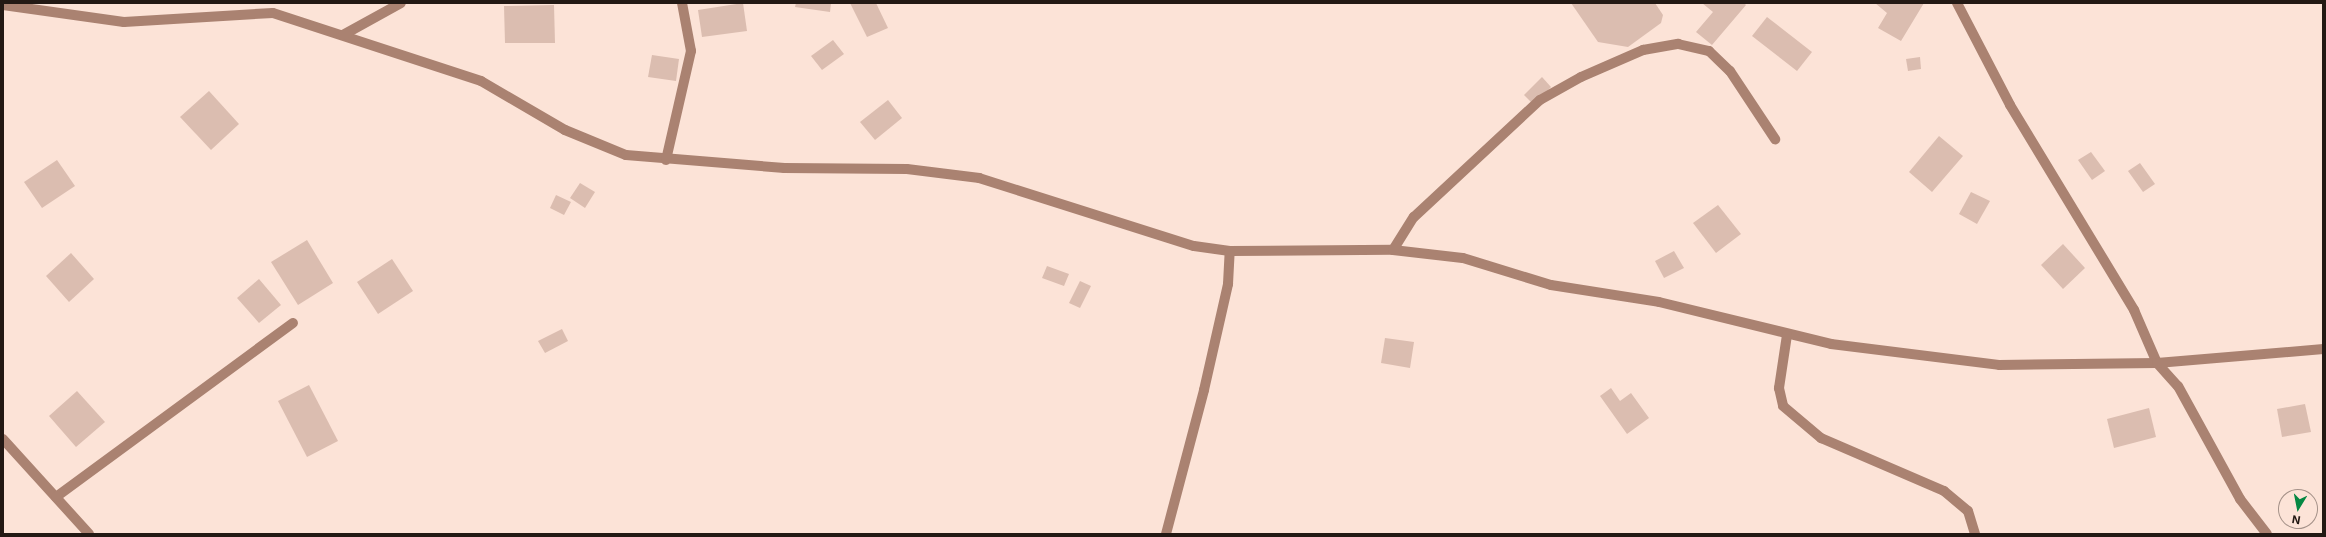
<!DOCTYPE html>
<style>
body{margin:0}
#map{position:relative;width:2326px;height:537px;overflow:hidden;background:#fce3d7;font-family:Inter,sans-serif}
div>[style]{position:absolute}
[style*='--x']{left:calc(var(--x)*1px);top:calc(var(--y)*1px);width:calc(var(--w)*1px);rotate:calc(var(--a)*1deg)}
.building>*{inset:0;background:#dbbdb0}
.minor>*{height:10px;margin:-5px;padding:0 5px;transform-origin:5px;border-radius:5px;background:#aa8271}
span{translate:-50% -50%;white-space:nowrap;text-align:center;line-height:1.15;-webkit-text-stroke:4px #fce3d7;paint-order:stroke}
.frame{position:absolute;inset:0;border:4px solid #231914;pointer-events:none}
.north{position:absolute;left:2278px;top:489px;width:40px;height:40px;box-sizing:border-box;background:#fce3d7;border:1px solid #a59289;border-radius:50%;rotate:190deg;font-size:11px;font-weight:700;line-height:16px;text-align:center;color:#231914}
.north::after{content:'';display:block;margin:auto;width:14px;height:18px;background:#068843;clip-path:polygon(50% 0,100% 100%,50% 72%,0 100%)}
</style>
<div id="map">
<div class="building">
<i style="clip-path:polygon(743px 3px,747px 31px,702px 37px,698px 10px)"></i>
<i style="clip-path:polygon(796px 3px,831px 3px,830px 12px,795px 7px)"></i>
<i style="clip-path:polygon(850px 3px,876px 3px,888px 28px,867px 37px)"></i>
<i style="clip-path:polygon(1571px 3px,1655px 3px,1663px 15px,1661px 23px,1628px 47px,1598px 42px)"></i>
<i style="clip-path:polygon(1702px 3px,1744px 3px,1746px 5px,1712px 45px,1696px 32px,1713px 12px)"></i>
<i style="clip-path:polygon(1875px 3px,1924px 3px,1901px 41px,1878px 28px,1887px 13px)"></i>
<i style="clip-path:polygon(554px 5px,555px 43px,505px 43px,504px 6px)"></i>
<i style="clip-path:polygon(1767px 17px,1812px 52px,1797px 71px,1752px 36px)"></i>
<i style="clip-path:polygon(833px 40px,844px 54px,822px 70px,811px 56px)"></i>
<i style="clip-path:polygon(652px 55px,679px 59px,676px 81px,648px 77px)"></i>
<i style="clip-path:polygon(1920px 57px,1921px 69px,1908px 71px,1906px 59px)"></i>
<i style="clip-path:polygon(1542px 77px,1551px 87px,1534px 105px,1524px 95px)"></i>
<i style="clip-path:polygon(209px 91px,239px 124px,211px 150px,180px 117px)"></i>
<i style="clip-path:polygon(888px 100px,902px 118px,875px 140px,860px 122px)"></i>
<i style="clip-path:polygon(1939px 136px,1963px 156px,1932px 192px,1909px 172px)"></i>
<i style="clip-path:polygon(2091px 152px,2105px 171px,2092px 180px,2078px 160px)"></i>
<i style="clip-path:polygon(57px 160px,75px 186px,42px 208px,24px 182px)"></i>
<i style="clip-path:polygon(2140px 163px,2155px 184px,2143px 192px,2128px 171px)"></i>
<i style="clip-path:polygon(580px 183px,595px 192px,585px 208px,570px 198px)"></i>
<i style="clip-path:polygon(1971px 192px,1990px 201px,1977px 224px,1959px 214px)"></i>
<i style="clip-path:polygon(556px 195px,571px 202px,564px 215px,550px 208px)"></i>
<i style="clip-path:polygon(1718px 205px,1741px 234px,1716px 253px,1693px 223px)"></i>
<i style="clip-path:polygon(307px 240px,333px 283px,298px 305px,271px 262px)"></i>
<i style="clip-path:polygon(2063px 244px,2085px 268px,2063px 289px,2041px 265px)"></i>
<i style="clip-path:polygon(1674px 251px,1684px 268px,1664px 278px,1655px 261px)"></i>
<i style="clip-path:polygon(71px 253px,94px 279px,69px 302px,46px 276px)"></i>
<i style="clip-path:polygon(392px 259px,413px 291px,378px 314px,357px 282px)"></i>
<i style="clip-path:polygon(1047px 266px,1069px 274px,1064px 286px,1042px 278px)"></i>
<i style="clip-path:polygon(259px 279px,281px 305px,259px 323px,237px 298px)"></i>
<i style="clip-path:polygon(1080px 281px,1091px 286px,1080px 308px,1069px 303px)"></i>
<i style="clip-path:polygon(562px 329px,568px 341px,545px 353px,538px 341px)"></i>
<i style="clip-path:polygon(1385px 338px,1414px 342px,1410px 368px,1381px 363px)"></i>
<i style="clip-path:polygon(309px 385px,338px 441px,307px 457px,278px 401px)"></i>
<i style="clip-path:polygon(1611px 388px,1620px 401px,1631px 393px,1649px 418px,1627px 434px,1600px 396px)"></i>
<i style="clip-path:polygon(77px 391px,105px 422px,76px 447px,49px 416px)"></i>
<i style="clip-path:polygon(2305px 404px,2311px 432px,2282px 437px,2277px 409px)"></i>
<i style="clip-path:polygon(2149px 408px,2156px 437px,2114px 448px,2107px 419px)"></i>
</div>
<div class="minor">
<i style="--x:1957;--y:3;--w:115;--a:62.5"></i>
<i style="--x:2010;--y:105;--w:240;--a:58.8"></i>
<i style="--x:2134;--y:310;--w:58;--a:66.5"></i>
<i style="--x:2157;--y:363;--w:31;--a:48"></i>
<i style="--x:2178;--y:386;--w:129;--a:61.2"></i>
<i style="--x:2240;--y:499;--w:44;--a:52.4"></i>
<i style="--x:3;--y:5;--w:122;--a:8"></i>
<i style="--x:124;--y:22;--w:149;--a:-3.5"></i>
<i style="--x:273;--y:13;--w:219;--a:18.1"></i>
<i style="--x:481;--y:81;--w:97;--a:30.3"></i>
<i style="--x:565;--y:130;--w:66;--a:22.3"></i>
<i style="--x:626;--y:155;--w:159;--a:4.7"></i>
<i style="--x:784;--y:168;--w:123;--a:0.5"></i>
<i style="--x:907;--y:169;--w:73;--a:7.1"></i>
<i style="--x:979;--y:178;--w:225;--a:17.6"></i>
<i style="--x:1194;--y:246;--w:36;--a:8"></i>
<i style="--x:1230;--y:251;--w:163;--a:-0.4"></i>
<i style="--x:1393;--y:250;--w:70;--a:6.5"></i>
<i style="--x:1463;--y:258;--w:92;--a:17.1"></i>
<i style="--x:1551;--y:285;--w:109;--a:8.9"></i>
<i style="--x:1659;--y:302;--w:177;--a:13.7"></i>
<i style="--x:1831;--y:344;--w:169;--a:7.1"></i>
<i style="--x:1999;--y:365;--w:158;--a:-0.7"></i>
<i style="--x:2157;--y:363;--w:167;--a:-4.8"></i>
<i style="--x:343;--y:35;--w:66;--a:-28.9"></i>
<i style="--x:666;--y:160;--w:112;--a:-77.1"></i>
<i style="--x:691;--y:51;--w:49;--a:-100.6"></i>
<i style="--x:1393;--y:250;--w:39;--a:-58"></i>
<i style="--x:1414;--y:217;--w:172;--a:-42.9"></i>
<i style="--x:1540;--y:100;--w:47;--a:-29.3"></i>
<i style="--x:1581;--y:77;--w:68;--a:-23.5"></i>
<i style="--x:1643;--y:50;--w:36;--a:-10"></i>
<i style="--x:1678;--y:44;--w:32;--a:13"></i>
<i style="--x:1709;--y:51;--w:29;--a:44"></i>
<i style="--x:1730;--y:71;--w:82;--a:56.5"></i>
<i style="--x:1787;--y:335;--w:54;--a:98.6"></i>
<i style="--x:1779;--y:388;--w:18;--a:77"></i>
<i style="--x:1783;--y:406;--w:50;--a:40.1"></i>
<i style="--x:1821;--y:438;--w:134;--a:23.3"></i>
<i style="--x:1944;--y:491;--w:31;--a:40"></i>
<i style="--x:1968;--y:511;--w:24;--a:73"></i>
<i style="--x:3;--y:439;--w:128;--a:47.8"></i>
<i style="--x:56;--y:497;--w:294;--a:-36.3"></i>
<i style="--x:1166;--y:534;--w:149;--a:-75.2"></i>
<i style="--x:1204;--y:390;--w:109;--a:-77.2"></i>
<i style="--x:1228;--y:284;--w:33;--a:-87"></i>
</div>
<div class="frame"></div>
<div class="north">N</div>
</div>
